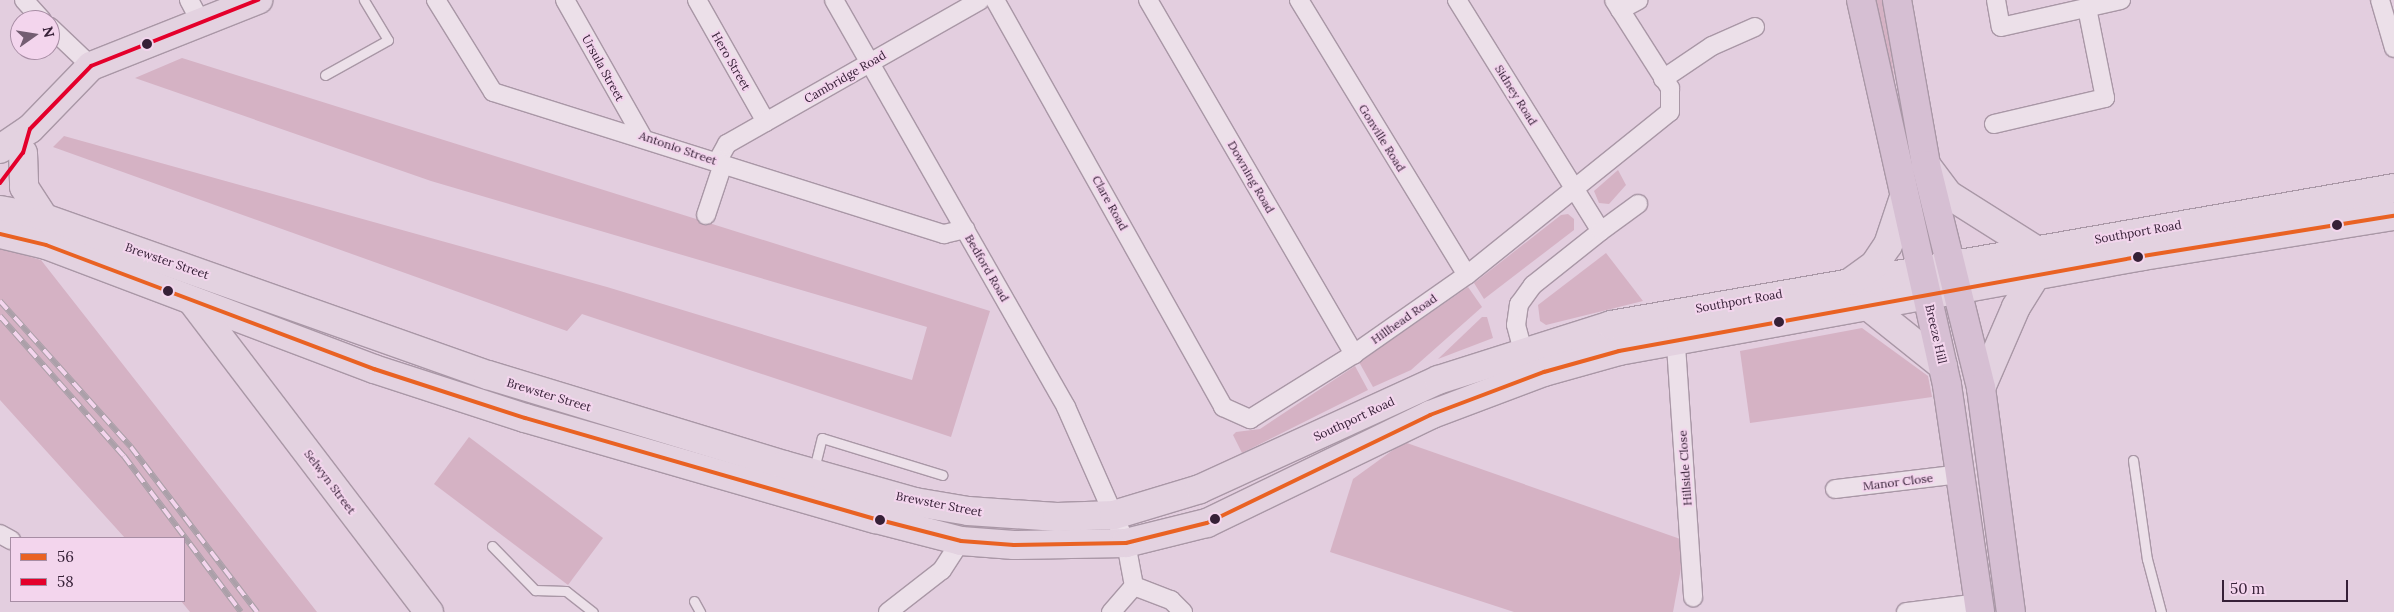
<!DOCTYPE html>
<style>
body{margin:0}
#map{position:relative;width:2394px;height:612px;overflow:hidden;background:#e3cedf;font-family:Lora,serif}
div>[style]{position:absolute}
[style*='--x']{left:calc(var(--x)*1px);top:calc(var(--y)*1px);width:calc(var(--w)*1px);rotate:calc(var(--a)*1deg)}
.green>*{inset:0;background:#d5b2c4}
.roads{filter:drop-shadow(1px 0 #a997a6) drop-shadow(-1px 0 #a997a6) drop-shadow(0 1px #a997a6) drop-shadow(0 -1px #a997a6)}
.lane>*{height:9px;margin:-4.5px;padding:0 4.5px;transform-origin:4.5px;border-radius:4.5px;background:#ece0e9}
.street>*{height:18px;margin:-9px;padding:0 9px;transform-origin:9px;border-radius:9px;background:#ece0e9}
.primary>*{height:28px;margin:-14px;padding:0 14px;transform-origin:14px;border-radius:14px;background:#e3d2e0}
.highway>*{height:28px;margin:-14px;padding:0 14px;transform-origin:14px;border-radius:14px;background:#d6bfd3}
.rail>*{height:5.5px;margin-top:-2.75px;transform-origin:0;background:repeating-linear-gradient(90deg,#f3d5ed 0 11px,#aba0a9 0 22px);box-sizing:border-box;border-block:1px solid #aba0a9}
.bus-1>*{height:4px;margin:-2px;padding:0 2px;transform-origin:2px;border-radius:2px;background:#e96223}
.bus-2>*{height:4px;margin:-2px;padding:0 2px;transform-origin:2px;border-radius:2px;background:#e4002b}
.dots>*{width:14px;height:14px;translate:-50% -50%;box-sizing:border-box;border:2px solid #f3d5ed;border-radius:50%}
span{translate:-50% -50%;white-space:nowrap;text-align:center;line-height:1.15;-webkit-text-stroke:4px #f3d5ed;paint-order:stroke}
.street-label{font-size:12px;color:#362037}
.legend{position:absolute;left:10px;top:537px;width:175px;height:65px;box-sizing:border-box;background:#f3d5ed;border:1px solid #a78da4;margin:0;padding:6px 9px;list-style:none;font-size:15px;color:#362037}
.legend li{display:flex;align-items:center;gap:10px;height:25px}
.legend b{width:25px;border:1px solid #a78da4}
.north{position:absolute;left:10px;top:10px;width:50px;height:50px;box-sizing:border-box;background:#f3d5ed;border:1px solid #a78da4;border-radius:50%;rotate:77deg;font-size:14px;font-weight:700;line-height:20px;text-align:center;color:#362037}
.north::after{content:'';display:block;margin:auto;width:18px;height:22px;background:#735d72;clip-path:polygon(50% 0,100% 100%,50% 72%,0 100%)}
.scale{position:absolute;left:2222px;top:580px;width:126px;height:22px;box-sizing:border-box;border:2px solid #362037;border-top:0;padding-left:6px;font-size:15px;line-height:18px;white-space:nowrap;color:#362037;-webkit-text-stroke:4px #f3d5ed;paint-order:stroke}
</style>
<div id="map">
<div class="green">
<i style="clip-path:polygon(1874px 0,1884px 0,1895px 83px,1894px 83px)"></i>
<i style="clip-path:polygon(182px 58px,990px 311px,951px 437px,582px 314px,567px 331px,53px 147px,64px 136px,607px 287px,912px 380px,927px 327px,431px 181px,135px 78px)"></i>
<i style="clip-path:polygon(1618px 170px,1626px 185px,1609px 204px,1599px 203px,1594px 191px)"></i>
<i style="clip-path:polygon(1568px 214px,1574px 219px,1574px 230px,1484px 299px,1474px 283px,1561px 215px)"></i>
<i style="clip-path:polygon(0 248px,41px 260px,317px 612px,190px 612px,181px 601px,184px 538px,125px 538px,0 400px)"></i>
<i style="clip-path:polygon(1606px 253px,1643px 301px,1546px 325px,1540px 321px,1538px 305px)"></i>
<i style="clip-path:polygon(1468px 287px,1482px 307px,1411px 370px,1373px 387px,1359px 362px)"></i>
<i style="clip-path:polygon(1482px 317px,1487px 317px,1493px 338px,1438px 359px)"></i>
<i style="clip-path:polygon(1862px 328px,1928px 376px,1932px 397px,1750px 423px,1740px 351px)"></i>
<i style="clip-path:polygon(1355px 366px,1368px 390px,1242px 453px,1233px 435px,1236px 432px,1260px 429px)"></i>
<i style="clip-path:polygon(469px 437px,603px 538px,568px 585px,434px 484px)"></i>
<i style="clip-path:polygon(1404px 442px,1686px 541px,1673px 612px,1514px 612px,1330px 552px,1353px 479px)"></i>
</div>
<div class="roads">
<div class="lane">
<i style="--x:325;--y:75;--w:72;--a:-29.1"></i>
<i style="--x:388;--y:40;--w:47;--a:-121"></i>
<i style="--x:2133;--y:460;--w:100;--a:82"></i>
<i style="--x:2147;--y:559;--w:55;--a:75.2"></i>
<i style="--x:814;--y:469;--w:32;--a:-76"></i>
<i style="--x:822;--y:438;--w:126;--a:17.1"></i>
<i style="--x:492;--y:546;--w:62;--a:45.7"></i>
<i style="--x:535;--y:590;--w:31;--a:2"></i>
<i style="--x:566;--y:591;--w:34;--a:38"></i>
<i style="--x:694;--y:601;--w:13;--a:61"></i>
</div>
<div class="street">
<i style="--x:24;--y:0;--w:27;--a:48"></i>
<i style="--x:189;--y:0;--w:27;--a:62"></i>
<i style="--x:436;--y:0;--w:108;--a:58.2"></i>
<i style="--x:493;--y:92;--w:473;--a:17.5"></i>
<i style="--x:944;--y:234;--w:22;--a:-13"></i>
<i style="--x:565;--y:0;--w:156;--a:60.5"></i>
<i style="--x:697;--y:0;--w:140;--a:60.5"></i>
<i style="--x:834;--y:0;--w:468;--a:60.3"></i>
<i style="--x:1066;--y:407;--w:149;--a:66.2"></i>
<i style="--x:1126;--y:543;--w:44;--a:79.5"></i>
<i style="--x:1134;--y:586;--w:35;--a:131"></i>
<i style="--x:995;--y:0;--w:467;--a:60.7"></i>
<i style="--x:1223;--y:407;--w:30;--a:24"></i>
<i style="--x:1250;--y:419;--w:123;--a:-32"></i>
<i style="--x:1354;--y:354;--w:138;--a:-35"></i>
<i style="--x:1467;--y:275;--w:260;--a:-38.8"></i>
<i style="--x:1670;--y:112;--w:24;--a:-90"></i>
<i style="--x:1670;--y:88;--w:104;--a:-122.5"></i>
<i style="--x:1148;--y:0;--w:410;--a:59.8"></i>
<i style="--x:1299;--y:0;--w:322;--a:58.6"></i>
<i style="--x:1457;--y:0;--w:272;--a:58.1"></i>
<i style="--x:1601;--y:231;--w:87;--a:141.5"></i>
<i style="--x:1533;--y:285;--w:24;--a:126"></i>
<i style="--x:1519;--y:304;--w:21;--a:98"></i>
<i style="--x:1516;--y:325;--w:39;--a:75"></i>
<i style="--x:1996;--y:0;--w:27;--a:80"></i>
<i style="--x:2001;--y:27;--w:123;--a:-12.7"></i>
<i style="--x:2380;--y:0;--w:50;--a:73.7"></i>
<i style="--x:1620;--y:10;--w:21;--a:-28"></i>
<i style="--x:50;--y:27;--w:57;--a:43.6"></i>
<i style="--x:1663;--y:79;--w:59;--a:-34"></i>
<i style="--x:1712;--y:46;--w:47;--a:-23.8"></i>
<i style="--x:1994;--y:124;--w:114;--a:-13.2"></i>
<i style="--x:2105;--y:98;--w:92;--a:-101.3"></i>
<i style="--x:717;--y:162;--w:21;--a:-61"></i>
<i style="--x:727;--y:144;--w:291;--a:-29.6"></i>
<i style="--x:706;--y:215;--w:54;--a:-71.6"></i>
<i style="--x:1601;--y:231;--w:46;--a:-36.1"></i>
<i style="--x:1675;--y:331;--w:267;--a:86.1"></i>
<i style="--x:1835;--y:489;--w:127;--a:-6.8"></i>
<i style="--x:0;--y:534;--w:13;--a:29"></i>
<i style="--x:1134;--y:586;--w:40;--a:21"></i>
<i style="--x:1171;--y:600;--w:17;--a:45"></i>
<i style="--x:888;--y:612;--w:68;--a:-37.9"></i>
<i style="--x:942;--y:570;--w:35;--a:-57"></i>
<i style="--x:1906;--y:612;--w:73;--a:-7.1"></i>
</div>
<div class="primary">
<i style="--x:0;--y:149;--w:36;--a:-34"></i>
<i style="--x:30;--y:129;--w:88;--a:-45.9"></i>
<i style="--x:91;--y:66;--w:180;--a:-21.6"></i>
<i style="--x:23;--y:153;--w:34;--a:88"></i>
<i style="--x:24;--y:187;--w:37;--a:57"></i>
<i style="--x:1926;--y:165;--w:38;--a:53"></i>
<i style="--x:1949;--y:195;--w:103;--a:32.3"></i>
<i style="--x:0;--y:210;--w:45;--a:10.3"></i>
<i style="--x:44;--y:218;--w:471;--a:19.5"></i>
<i style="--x:488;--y:375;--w:309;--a:16.9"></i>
<i style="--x:784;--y:465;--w:136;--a:15.8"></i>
<i style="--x:915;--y:502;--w:54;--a:9.6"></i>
<i style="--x:968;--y:511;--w:89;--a:3.9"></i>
<i style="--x:1057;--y:517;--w:57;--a:-2"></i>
<i style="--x:1114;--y:515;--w:90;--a:-16.8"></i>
<i style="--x:1200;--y:489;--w:262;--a:-24.6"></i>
<i style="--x:1438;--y:380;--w:182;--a:-17.6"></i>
<i style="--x:1611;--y:325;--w:795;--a:-9.92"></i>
<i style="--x:0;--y:234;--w:47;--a:13.4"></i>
<i style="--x:46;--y:245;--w:351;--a:20.7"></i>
<i style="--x:374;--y:369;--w:159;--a:18"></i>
<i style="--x:525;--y:418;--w:365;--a:16.1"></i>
<i style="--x:876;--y:519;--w:88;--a:14.5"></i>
<i style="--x:961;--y:541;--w:53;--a:4.3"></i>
<i style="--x:1014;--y:545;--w:112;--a:-1"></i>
<i style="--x:1126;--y:543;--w:83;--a:-13.9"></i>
<i style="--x:1207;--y:523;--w:248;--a:-25.8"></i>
<i style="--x:1430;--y:415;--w:122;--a:-20.7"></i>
<i style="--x:1544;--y:372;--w:78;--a:-15.6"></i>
<i style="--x:1619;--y:351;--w:533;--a:-10.28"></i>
<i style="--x:2143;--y:256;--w:254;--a:-9.1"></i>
<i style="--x:1852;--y:281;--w:29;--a:-36"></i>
<i style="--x:1875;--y:264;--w:23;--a:-56"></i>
<i style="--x:1888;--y:245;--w:47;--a:-71.6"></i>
<i style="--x:192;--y:301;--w:391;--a:52.7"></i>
<i style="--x:1868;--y:306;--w:96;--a:38.7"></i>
<i style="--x:1981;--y:388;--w:88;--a:-66.6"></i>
<i style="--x:2016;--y:307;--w:36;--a:-58"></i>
</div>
<div class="highway">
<i style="--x:1861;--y:0;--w:394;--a:77.4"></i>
<i style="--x:1947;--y:385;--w:229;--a:81.7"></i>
<i style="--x:1897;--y:0;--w:168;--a:80"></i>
<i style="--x:1926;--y:165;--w:230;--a:76.1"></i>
<i style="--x:1981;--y:388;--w:226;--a:82.4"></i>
</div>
</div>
<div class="rail">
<i style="--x:0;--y:301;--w:196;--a:48.1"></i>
<i style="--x:131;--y:447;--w:208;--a:52.6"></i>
<i style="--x:0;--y:316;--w:187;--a:48.5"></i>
<i style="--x:124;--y:456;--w:195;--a:53.1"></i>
</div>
<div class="bus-1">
<i style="--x:0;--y:234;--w:47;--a:13.4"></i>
<i style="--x:46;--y:245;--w:351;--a:20.7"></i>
<i style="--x:374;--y:369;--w:159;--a:18"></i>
<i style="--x:525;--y:418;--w:365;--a:16.1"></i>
<i style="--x:876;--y:519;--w:88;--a:14.5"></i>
<i style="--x:961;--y:541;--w:53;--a:4.3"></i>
<i style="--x:1014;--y:545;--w:112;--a:-1"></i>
<i style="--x:1126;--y:543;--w:83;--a:-13.9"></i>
<i style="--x:1207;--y:523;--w:248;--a:-25.8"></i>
<i style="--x:1430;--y:415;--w:122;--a:-20.7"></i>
<i style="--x:1544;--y:372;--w:78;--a:-15.6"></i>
<i style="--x:1619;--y:351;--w:533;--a:-10.28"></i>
<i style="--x:2143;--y:256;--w:254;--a:-9.1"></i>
</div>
<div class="bus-2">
<i style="--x:0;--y:183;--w:38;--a:-53"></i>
<i style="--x:23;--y:153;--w:25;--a:-74"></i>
<i style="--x:30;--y:129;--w:88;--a:-45.9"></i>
<i style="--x:91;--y:66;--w:180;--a:-21.6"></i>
</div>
<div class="dots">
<i style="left:147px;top:44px;background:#362037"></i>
<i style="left:2337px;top:225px;background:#362037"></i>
<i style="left:2138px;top:257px;background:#362037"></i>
<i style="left:168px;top:291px;background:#362037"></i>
<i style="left:1779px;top:322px;background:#362037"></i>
<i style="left:1215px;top:519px;background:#362037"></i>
<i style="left:880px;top:520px;background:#362037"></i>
</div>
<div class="street-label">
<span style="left:731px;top:61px;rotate:60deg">Hero Street</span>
<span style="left:603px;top:68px;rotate:61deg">Ursula Street</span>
<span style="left:845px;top:77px;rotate:-30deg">Cambridge Road</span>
<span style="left:1516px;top:95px;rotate:58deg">Sidney Road</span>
<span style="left:1382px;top:138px;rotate:58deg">Gonville Road</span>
<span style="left:678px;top:148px;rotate:19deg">Antonio Street</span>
<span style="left:1251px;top:177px;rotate:60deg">Downing Road</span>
<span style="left:1110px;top:203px;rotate:61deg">Clare Road</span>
<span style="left:2138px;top:232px;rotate:-10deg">Southport Road</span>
<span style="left:167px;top:261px;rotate:19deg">Brewster Street</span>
<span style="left:987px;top:268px;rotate:60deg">Bedford Road</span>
<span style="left:1739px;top:301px;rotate:-10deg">Southport Road</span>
<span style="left:1404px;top:319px;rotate:-35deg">Hillhead Road</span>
<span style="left:1936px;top:334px;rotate:77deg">Breeze Hill</span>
<span style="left:549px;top:395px;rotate:17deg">Brewster Street</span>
<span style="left:1354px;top:419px;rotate:-25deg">Southport Road</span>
<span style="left:1685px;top:468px;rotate:-94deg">Hillside Close</span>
<span style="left:330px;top:482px;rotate:53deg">Selwyn Street</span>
<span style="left:1898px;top:482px;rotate:-7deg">Manor Close</span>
<span style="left:939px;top:504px;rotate:11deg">Brewster Street</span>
</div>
<ul class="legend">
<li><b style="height:6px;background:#e96223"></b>56</li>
<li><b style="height:6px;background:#e4002b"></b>58</li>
</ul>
<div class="north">N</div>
<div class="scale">50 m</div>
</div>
